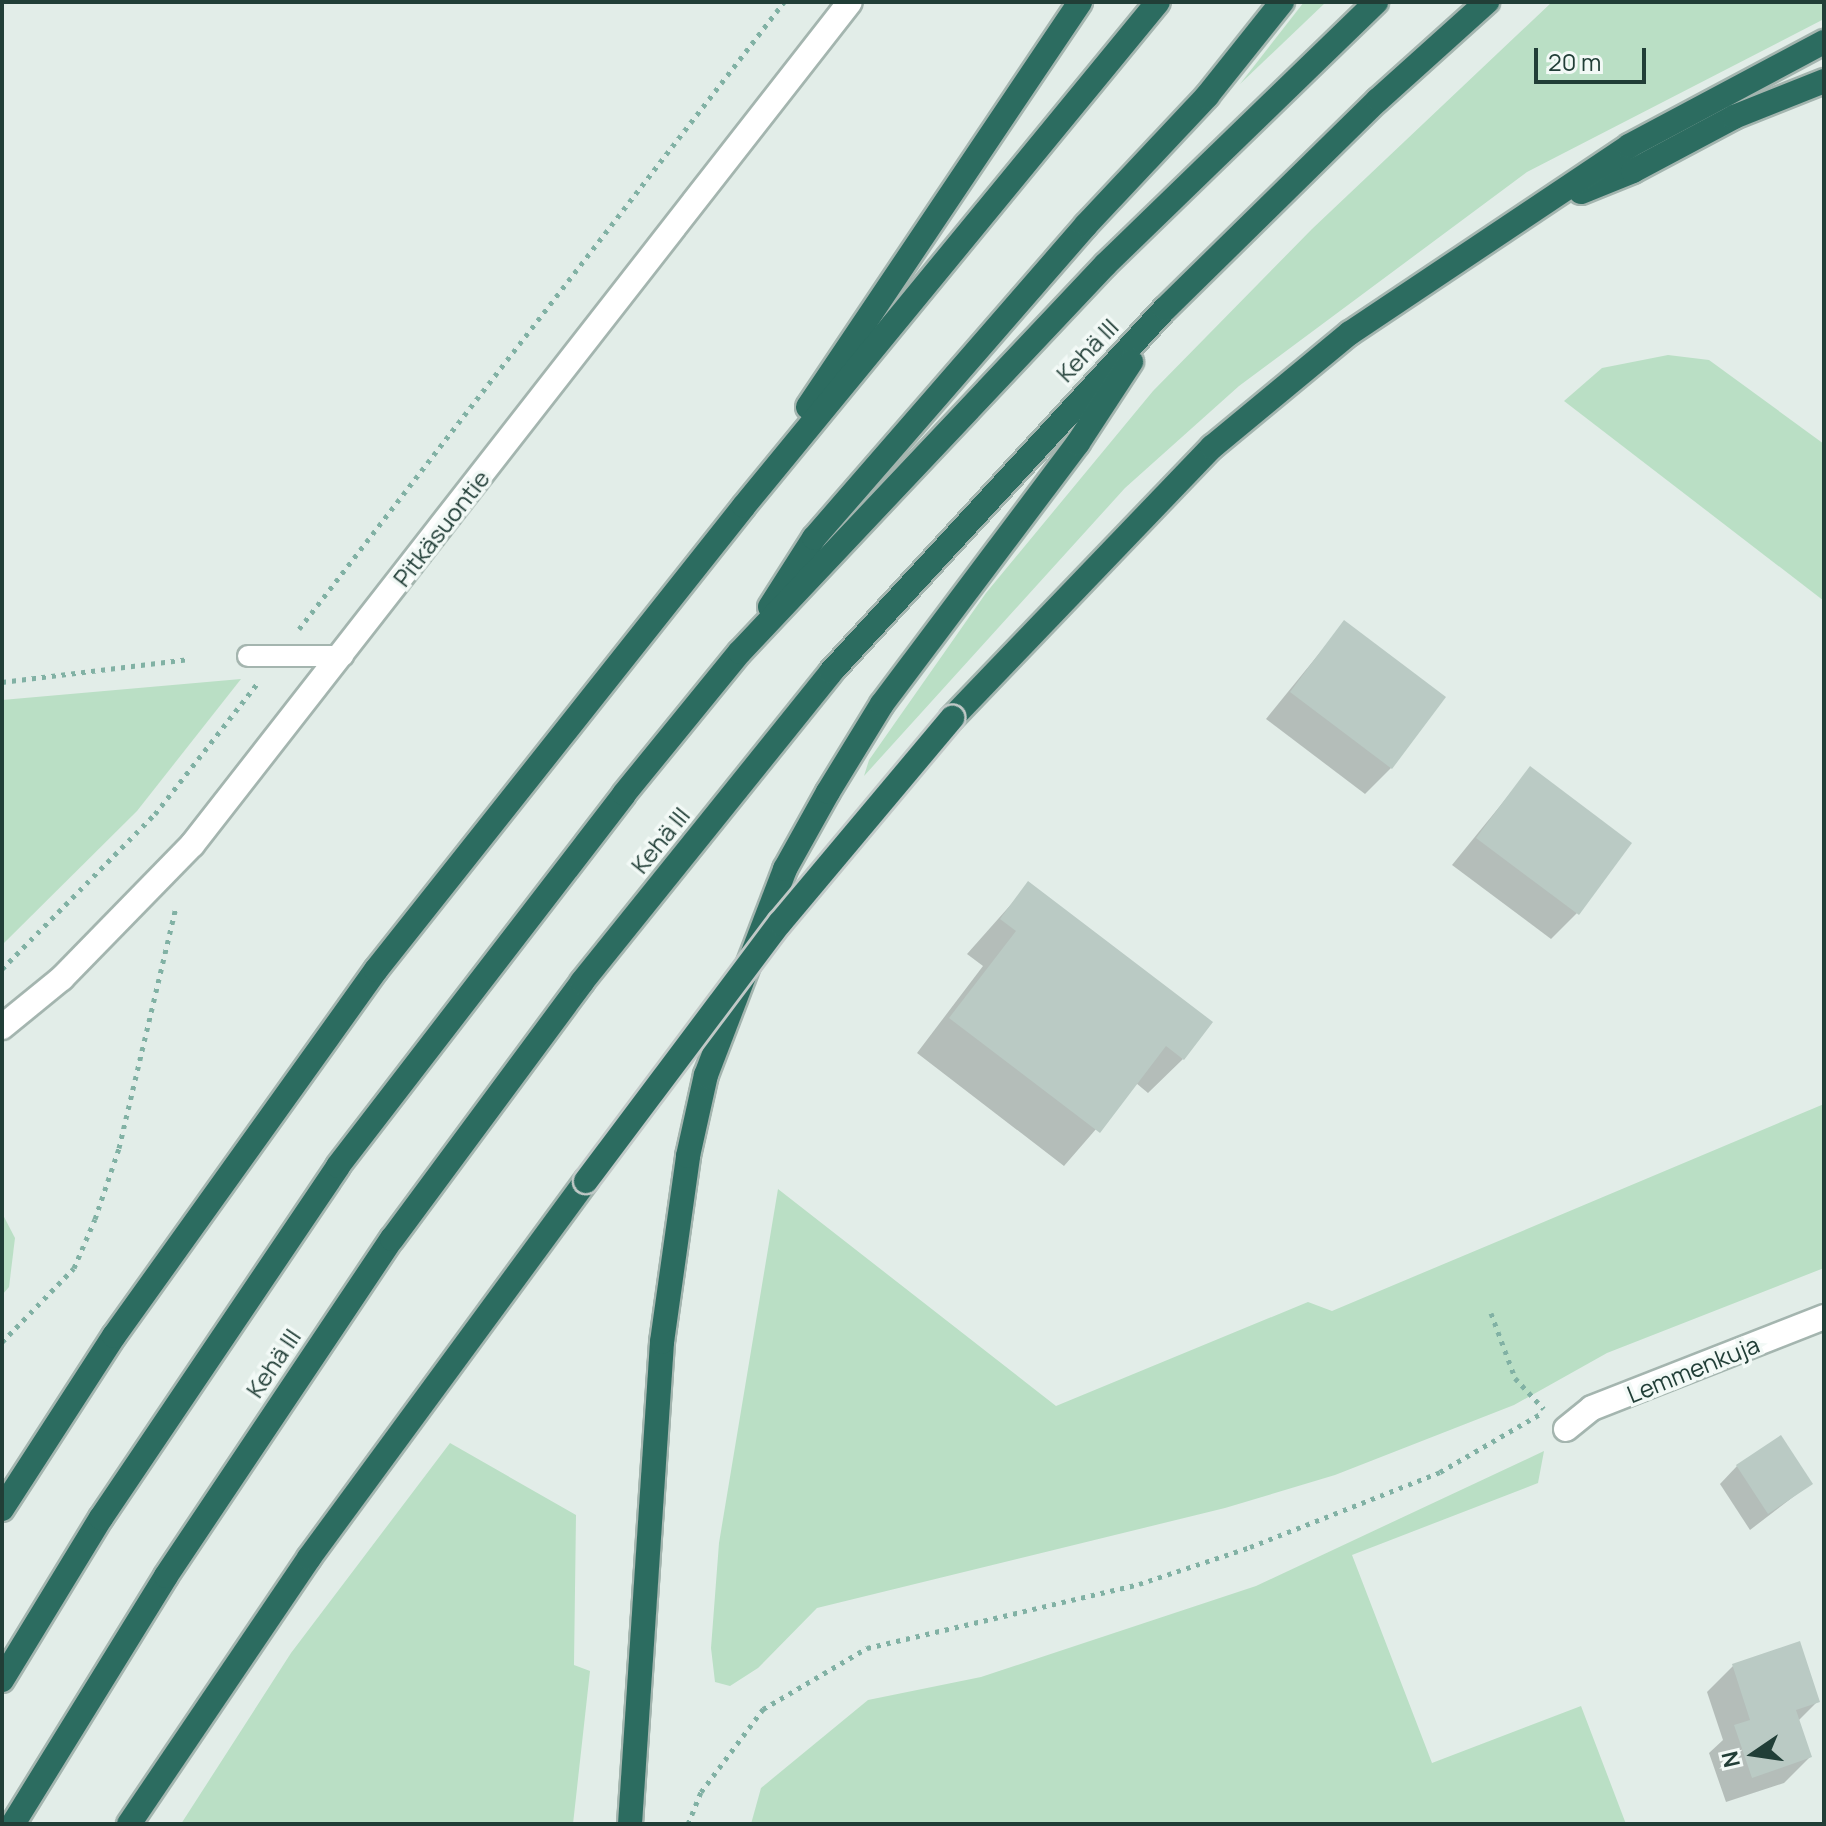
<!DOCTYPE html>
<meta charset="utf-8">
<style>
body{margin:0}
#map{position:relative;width:1826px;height:1826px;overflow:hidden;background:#e2ede8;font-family:Manrope,sans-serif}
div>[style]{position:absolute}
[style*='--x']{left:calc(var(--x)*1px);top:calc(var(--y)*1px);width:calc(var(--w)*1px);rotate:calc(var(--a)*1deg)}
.green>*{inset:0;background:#badfc5}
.shadow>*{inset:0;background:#0003}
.building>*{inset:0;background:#bacac4}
.path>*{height:5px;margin-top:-2.5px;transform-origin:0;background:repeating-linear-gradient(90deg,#81b1a4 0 4px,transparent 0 10px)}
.roads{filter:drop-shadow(2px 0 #a4b5af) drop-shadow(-2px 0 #a4b5af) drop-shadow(0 2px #a4b5af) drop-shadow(0 -2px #a4b5af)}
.lane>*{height:20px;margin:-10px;padding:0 10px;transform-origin:10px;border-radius:10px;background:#fff}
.street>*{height:24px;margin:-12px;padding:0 12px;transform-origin:12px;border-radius:12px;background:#fff}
.highway>*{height:24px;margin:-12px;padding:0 12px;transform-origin:12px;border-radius:12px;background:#2c6c60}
.bridges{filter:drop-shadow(2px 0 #c1c9c7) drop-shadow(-2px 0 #c1c9c7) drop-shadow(0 2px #c1c9c7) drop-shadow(0 -2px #c1c9c7)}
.highway-bridge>*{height:24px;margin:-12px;padding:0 12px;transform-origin:12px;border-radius:12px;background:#2c6c60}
span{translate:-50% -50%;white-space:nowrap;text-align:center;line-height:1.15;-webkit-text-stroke:7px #f2f9f6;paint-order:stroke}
.street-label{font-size:24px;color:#213e37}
.frame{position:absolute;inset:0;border:4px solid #213e37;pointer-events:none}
.north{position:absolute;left:1714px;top:1714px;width:80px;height:80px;-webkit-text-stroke:6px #f2f9f6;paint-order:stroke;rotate:257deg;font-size:22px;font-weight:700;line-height:32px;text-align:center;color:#213e37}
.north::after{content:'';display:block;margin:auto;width:28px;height:36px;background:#213e37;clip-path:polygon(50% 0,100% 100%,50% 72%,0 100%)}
.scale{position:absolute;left:1534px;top:48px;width:112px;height:36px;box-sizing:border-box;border:4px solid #213e37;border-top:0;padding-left:10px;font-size:24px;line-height:28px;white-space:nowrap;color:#213e37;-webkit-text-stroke:6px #f2f9f6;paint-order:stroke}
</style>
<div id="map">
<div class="green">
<i style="clip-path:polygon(1304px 2px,1326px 2px,1240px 84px)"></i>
<i style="clip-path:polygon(1552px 2px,1824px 2px,1824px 19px,1527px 172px,1239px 386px,1125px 488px,864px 776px,869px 760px,986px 593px,1153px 391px,1312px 229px)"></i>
<i style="clip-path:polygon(1668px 355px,1709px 360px,1824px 444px,1824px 601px,1564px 401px,1602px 368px)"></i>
<i style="clip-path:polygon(241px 679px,137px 811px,2px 945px,2px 700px)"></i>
<i style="clip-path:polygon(1824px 1104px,1824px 1268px,1607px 1353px,1514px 1405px,1335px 1475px,1225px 1508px,817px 1608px,758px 1668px,730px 1686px,715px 1682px,711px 1648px,719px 1543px,778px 1189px,1056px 1406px,1308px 1302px,1332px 1311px)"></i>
<i style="clip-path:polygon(2px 1213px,15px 1238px,9px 1287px,2px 1295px)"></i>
<i style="clip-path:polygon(450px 1443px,576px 1515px,574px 1665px,590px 1671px,573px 1824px,181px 1824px,291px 1653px)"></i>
<i style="clip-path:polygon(1544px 1451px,1538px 1483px,1352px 1555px,1432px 1763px,1581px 1706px,1626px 1824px,751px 1824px,761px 1788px,868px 1700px,981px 1677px,1256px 1586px)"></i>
</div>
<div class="shadow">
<i style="clip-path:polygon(1344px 623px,1391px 768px,1365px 794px,1266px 719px)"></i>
<i style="clip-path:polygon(1530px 769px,1577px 913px,1551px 939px,1452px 865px)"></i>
<i style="clip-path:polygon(1029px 884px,1183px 1059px,1148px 1093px,1136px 1083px,1064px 1166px,917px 1053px,983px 966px,967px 954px)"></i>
<i style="clip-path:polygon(1737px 1466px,1810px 1484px,1750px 1530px,1720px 1484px)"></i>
<i style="clip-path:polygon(1733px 1666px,1817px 1702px,1798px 1721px,1810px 1757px,1784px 1783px,1726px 1802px,1709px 1753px,1723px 1740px,1707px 1692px)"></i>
</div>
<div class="building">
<i style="clip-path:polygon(1344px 620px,1446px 697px,1392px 769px,1290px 692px)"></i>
<i style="clip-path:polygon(1530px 766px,1632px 843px,1579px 915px,1476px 838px)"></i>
<i style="clip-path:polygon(1028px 881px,1213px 1022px,1184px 1060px,1166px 1046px,1100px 1133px,949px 1018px,1016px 931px,1000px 919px)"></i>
<i style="clip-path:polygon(1781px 1435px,1813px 1484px,1768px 1514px,1736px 1465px)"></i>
<i style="clip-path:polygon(1800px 1641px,1820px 1702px,1796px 1710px,1812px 1757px,1752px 1778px,1734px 1725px,1750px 1720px,1732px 1664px)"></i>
</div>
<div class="path">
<i style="--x:299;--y:629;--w:793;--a:-52.28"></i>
<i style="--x:2;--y:682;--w:189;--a:-7"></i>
<i style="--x:2;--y:969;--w:218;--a:-45.4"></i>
<i style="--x:155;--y:814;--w:165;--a:-51.9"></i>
<i style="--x:1491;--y:1313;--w:69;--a:69.7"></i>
<i style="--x:1515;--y:1378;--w:42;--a:46.9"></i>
<i style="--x:2;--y:1342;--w:103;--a:-45.8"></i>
<i style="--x:74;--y:1268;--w:53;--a:-66.8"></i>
<i style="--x:95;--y:1219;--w:75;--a:-71.3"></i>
<i style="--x:119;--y:1148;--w:248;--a:-76.7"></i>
<i style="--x:688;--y:1824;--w:35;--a:-68"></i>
<i style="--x:701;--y:1792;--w:104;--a:-53.2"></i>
<i style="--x:763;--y:1709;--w:121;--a:-30.4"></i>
<i style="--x:867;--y:1648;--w:279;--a:-13.2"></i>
<i style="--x:1139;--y:1584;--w:117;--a:-18.4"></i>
<i style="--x:1250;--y:1547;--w:204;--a:-21.5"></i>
<i style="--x:1440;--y:1472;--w:116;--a:-30.1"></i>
</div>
<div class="roads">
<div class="lane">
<i style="--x:248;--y:656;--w:95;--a:0"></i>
</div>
<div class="street">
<i style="--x:2;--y:1027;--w:77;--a:-39.2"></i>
<i style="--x:62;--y:978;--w:186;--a:-45.7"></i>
<i style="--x:192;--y:845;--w:1069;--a:-52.03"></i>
<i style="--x:1566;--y:1429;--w:33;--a:-39"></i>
<i style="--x:1592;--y:1408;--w:249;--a:-21.4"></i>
</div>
<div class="highway">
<i style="--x:1581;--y:192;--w:56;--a:-22"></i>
<i style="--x:1633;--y:171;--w:115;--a:-28.1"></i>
<i style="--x:1734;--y:117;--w:97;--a:-21.8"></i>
<i style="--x:808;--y:407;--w:488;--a:-56.1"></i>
<i style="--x:770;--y:607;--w:82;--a:-57.5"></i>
<i style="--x:814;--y:538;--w:415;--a:-49"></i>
<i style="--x:1086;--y:225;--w:177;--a:-46.8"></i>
<i style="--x:1207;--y:96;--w:120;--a:-51.4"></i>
<i style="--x:952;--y:718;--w:376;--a:-46.2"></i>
<i style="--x:1212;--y:447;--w:179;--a:-39.6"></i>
<i style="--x:1350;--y:333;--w:336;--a:-33.8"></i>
<i style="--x:1629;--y:146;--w:221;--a:-28.1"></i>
<i style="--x:2;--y:1509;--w:206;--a:-57.1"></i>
<i style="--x:114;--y:1336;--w:450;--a:-54.4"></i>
<i style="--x:376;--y:970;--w:592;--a:-51.58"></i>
<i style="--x:744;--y:506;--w:652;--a:-50.6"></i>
<i style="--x:2;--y:1680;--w:190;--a:-58.6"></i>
<i style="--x:101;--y:1518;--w:424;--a:-56"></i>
<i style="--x:338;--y:1166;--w:469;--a:-52.4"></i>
<i style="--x:624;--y:794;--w:183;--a:-50.8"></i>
<i style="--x:740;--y:652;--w:533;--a:-46.67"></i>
<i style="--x:1106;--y:264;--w:376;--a:-44.1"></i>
<i style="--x:13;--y:1824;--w:291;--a:-58.3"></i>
<i style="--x:166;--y:1576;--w:406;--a:-56.2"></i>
<i style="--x:392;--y:1239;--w:320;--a:-53.5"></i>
<i style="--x:582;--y:982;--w:398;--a:-51.2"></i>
<i style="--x:831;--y:672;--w:493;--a:-47.4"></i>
<i style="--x:1165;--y:309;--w:298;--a:-44.5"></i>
<i style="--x:1378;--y:100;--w:147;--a:-42"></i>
<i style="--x:129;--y:1824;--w:321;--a:-55.9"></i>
<i style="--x:309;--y:1558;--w:468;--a:-53.7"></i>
<i style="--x:630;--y:1824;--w:483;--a:-86.2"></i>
<i style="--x:662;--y:1342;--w:188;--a:-82"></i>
<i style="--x:688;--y:1156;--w:83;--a:-77.5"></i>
<i style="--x:706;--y:1075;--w:221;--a:-69"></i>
<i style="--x:785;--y:869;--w:88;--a:-60.8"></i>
<i style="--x:828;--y:792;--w:103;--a:-58.5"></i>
<i style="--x:882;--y:704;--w:326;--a:-53.1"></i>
<i style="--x:1078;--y:443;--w:97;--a:-56.8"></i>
</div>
</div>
<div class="bridges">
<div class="highway-bridge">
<i style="--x:586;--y:1181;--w:323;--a:-53.1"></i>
<i style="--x:780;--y:923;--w:268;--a:-50"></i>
</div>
</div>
<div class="street-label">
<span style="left:1087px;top:350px;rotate:-46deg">Kehä III</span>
<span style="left:441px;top:528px;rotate:-52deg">Pitkäsuontie</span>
<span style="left:660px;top:840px;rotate:-51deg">Kehä III</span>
<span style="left:273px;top:1363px;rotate:-56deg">Kehä III</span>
<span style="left:1693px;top:1369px;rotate:-22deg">Lemmenkuja</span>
</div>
<div class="frame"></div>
<div class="north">N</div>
<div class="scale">20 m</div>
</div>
